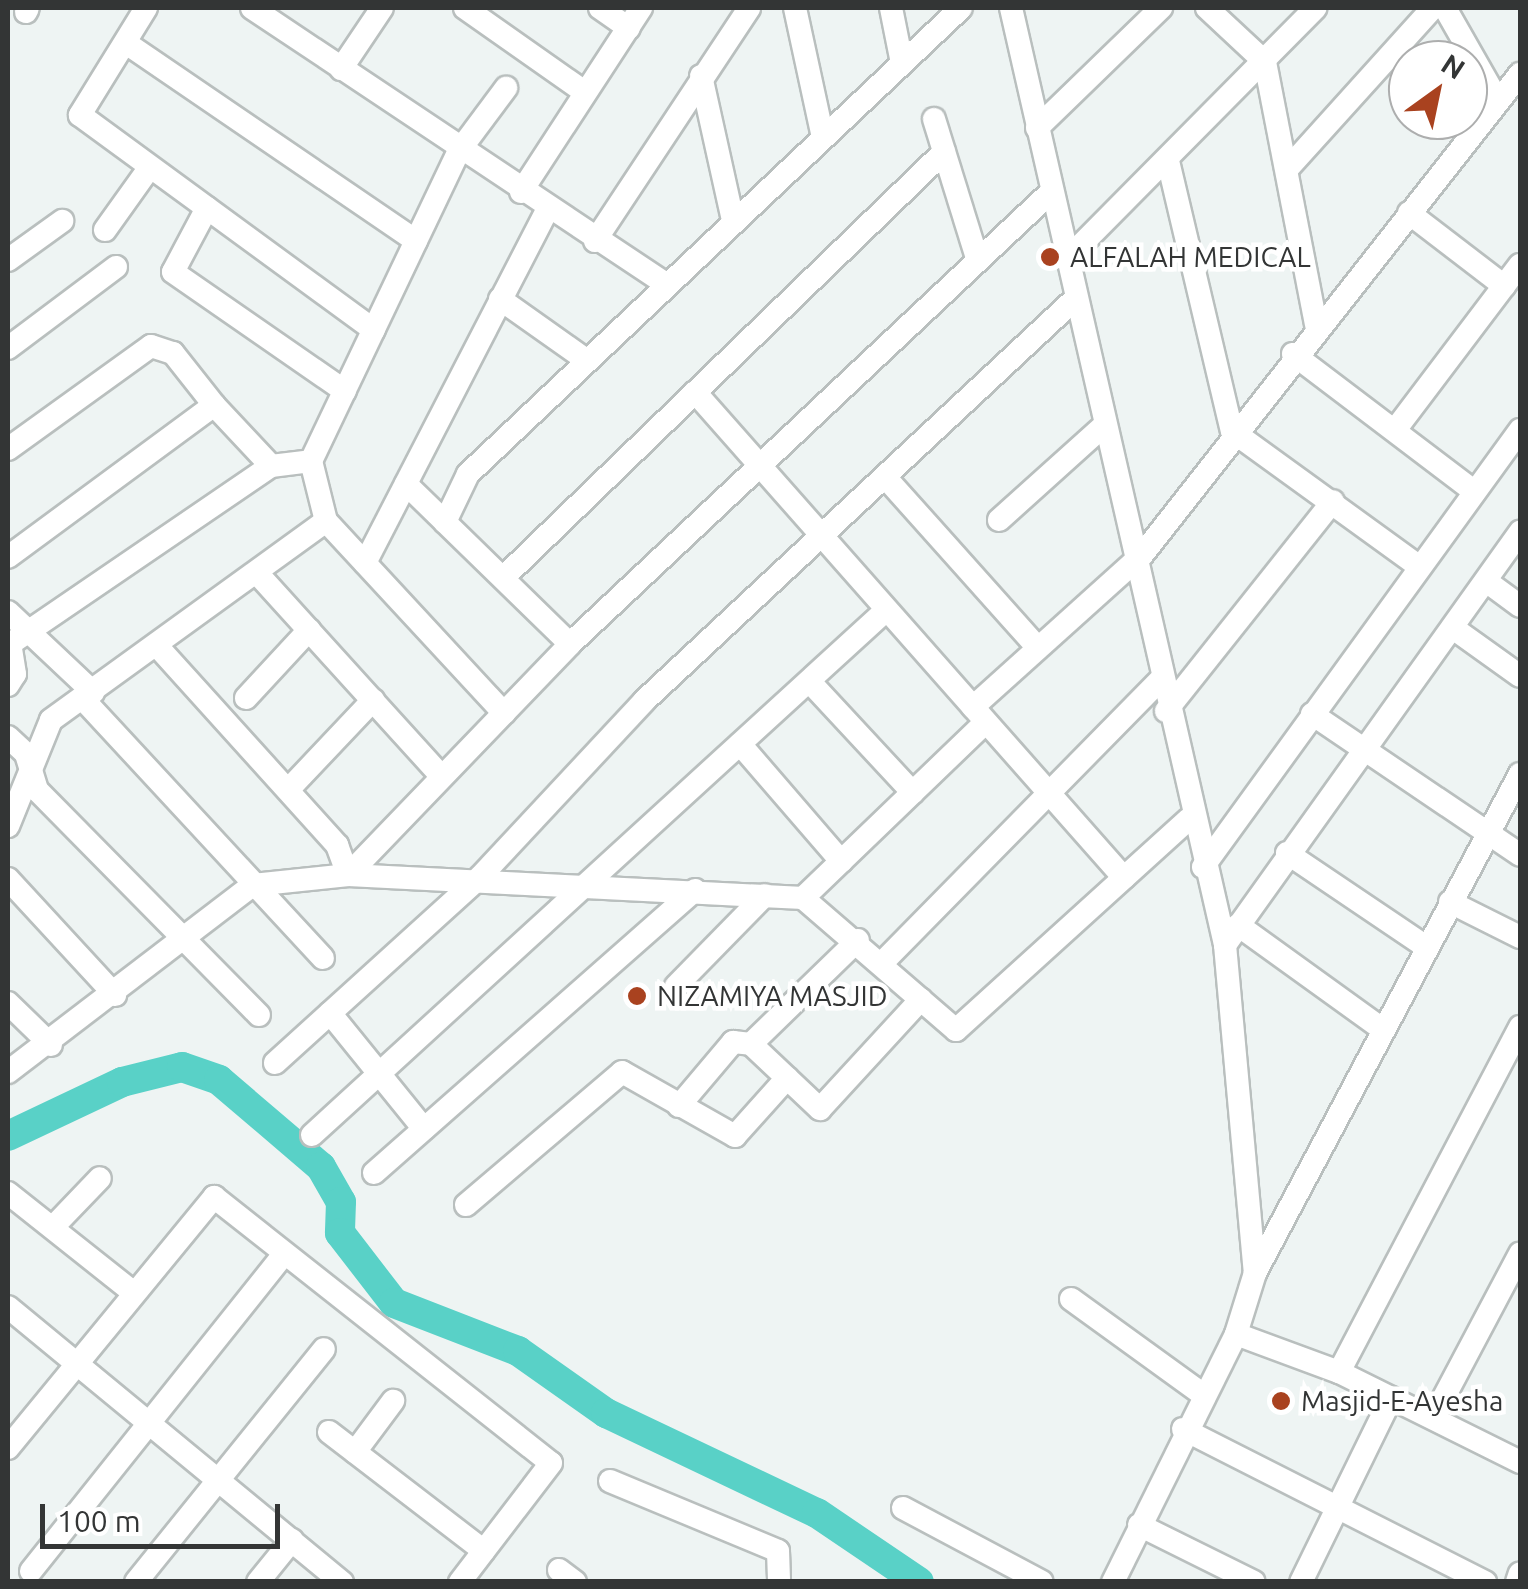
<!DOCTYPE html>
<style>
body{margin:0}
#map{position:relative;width:1528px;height:1589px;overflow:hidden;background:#eef4f3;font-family:Ubuntu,sans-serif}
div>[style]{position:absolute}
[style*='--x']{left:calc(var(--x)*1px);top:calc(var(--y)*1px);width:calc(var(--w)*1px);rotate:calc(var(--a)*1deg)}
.river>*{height:30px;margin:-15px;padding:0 15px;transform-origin:15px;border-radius:15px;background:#59d1c7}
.roads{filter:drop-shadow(2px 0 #b9bfbe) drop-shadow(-2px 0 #b9bfbe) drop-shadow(0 2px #b9bfbe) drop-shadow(0 -2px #b9bfbe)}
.minor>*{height:22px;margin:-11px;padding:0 11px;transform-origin:11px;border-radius:11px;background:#fff}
.dots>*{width:28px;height:28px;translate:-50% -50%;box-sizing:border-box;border:5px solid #fff;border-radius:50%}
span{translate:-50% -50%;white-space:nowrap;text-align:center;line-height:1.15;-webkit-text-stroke:9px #fff;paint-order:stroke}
.poi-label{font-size:28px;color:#333535}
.left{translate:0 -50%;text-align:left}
.frame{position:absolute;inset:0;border:10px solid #333535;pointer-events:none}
.north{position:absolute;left:1388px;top:40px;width:100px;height:100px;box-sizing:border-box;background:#fff;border:2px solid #adaeae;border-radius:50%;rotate:33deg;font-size:28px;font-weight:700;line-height:40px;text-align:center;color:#333535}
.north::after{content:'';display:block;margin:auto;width:35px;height:45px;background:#a9421f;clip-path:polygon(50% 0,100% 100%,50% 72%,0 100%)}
.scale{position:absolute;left:40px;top:1504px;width:240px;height:45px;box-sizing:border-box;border:5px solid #333535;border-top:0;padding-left:12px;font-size:30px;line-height:35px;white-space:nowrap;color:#333535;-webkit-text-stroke:8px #fff;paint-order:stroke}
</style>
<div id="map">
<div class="river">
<i style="--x:8;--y:1136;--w:126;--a:-25.3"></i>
<i style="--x:122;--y:1082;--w:62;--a:-14"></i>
<i style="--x:182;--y:1067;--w:39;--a:19"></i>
<i style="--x:219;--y:1080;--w:134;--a:40.5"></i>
<i style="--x:321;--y:1167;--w:40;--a:60.3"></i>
<i style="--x:341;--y:1202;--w:31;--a:92"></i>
<i style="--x:340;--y:1233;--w:88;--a:52.4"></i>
<i style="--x:394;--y:1303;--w:133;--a:21.2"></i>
<i style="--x:518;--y:1351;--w:108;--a:35.2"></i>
<i style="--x:606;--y:1413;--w:233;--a:25.4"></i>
<i style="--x:817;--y:1513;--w:123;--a:34.1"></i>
</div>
<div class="roads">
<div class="minor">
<i style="--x:146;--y:8;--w:126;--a:121.7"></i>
<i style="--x:80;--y:115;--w:364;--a:36.2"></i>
<i style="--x:252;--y:8;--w:496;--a:33.7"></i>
<i style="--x:465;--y:8;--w:144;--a:35.1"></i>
<i style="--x:600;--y:8;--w:35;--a:35"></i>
<i style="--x:795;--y:8;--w:128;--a:77.8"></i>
<i style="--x:891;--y:8;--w:51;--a:78.7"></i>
<i style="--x:1011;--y:8;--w:961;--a:77.13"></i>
<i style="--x:1225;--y:945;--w:329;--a:84.8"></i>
<i style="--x:1207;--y:8;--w:79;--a:43"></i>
<i style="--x:1265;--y:62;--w:268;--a:79"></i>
<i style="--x:1445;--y:8;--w:107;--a:60.3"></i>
<i style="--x:26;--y:12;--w:4;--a:-63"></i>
<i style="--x:126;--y:43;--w:351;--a:34.3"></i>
<i style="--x:341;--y:69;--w:73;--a:-56.1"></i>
<i style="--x:701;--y:76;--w:143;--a:77.5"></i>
<i style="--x:934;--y:119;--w:142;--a:72.8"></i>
<i style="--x:1037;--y:128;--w:173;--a:-44.1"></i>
<i style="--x:1168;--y:161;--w:277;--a:76.7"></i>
<i style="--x:1232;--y:431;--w:232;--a:35.9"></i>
<i style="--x:1290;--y:166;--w:213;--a:-47.9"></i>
<i style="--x:521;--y:192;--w:220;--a:-56.9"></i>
<i style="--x:207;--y:208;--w:72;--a:118"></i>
<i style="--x:173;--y:272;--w:209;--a:34.7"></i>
<i style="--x:1409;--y:213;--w:120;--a:37.5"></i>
<i style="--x:105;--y:230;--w:77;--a:-54.5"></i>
<i style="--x:595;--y:241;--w:279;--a:-56.5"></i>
<i style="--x:1070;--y:256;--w:349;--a:-45.3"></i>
<i style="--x:8;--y:260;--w:67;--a:-35.8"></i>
<i style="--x:500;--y:299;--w:105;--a:35.3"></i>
<i style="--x:8;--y:348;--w:135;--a:-36.9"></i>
<i style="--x:1293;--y:354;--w:228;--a:37.2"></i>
<i style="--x:695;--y:392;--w:648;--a:48.56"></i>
<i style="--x:1395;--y:430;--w:207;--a:-52.9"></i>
<i style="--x:8;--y:449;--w:176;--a:-35.8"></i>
<i style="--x:151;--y:346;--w:23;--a:18"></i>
<i style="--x:173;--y:353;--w:66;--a:51.7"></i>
<i style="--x:311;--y:461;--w:62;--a:76"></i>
<i style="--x:326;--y:521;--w:262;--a:47.2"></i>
<i style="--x:886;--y:478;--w:227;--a:48.2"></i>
<i style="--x:406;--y:484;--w:54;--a:44.3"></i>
<i style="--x:999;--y:520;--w:137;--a:-42"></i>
<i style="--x:8;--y:557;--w:256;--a:-36.4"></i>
<i style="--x:214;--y:405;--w:83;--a:46.9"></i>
<i style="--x:365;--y:563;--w:396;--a:-62.7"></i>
<i style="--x:257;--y:573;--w:275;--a:47.8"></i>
<i style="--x:503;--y:578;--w:613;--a:-44.01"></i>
<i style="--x:1486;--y:581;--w:42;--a:36.3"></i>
<i style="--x:8;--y:612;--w:117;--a:43.3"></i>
<i style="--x:1453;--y:628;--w:82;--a:35.6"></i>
<i style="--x:570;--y:644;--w:175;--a:-135.7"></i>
<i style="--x:445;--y:522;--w:53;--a:-64.4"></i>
<i style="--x:468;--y:474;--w:678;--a:-43.39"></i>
<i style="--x:159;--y:648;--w:266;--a:47.9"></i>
<i style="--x:337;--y:845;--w:32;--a:70"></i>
<i style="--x:348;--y:875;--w:320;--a:-46.1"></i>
<i style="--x:570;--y:644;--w:661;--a:-43.22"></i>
<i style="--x:810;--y:682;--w:151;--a:47.1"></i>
<i style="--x:8;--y:685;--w:13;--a:-58"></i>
<i style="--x:15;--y:674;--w:30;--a:-99"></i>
<i style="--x:10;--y:644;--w:316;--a:-34.3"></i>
<i style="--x:271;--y:466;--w:40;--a:-7.1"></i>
<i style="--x:311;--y:461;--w:344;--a:-64.5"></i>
<i style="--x:459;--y:151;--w:79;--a:-53.3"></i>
<i style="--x:246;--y:698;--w:93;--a:-47.2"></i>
<i style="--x:83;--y:699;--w:353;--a:47.2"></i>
<i style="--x:973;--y:707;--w:227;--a:-42"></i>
<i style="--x:1142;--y:555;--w:612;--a:-51.84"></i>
<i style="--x:1166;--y:711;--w:268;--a:-51.5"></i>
<i style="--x:1312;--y:714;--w:251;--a:34.1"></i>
<i style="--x:8;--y:737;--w:25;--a:43"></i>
<i style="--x:26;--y:754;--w:38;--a:73"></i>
<i style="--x:37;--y:790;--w:316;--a:45.4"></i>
<i style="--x:740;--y:744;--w:155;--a:49.2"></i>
<i style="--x:288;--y:790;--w:124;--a:-46.6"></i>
<i style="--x:8;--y:826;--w:114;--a:-67.9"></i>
<i style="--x:51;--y:720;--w:339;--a:-35.9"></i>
<i style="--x:1287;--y:853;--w:166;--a:34"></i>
<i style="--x:1203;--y:867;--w:540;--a:-54.04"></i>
<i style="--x:8;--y:879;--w:158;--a:47.3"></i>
<i style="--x:803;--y:898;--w:248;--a:-43.9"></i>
<i style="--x:1450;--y:902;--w:78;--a:26.6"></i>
<i style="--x:1238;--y:925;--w:178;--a:35.8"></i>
<i style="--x:1225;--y:945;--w:508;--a:-54.46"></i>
<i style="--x:883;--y:962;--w:394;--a:-45.5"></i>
<i style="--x:676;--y:986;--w:127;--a:-45.6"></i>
<i style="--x:8;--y:1003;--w:60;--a:44.3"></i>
<i style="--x:330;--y:1013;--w:149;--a:51"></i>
<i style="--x:751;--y:1044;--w:95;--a:43.3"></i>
<i style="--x:820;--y:1109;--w:149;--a:-47.4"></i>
<i style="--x:275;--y:1063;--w:278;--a:-42.2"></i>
<i style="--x:481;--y:876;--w:239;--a:-47"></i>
<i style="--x:644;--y:701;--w:589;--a:-43.01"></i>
<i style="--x:8;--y:1072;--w:308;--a:-37.4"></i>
<i style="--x:253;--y:885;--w:96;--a:-6"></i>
<i style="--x:348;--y:875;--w:456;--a:2.9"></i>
<i style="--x:803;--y:898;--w:202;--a:40.8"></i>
<i style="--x:956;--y:1030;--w:314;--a:-42.2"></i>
<i style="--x:679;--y:1106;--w:84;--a:-49.8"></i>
<i style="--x:733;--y:1042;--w:18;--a:6"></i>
<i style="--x:751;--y:1044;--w:149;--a:-44.2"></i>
<i style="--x:312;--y:1135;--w:775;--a:-42.44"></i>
<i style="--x:374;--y:1173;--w:428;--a:-41.4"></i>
<i style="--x:8;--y:1193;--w:161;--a:38.4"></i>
<i style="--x:466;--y:1205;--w:205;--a:-40.4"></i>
<i style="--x:622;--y:1072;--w:130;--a:29.5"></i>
<i style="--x:735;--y:1136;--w:78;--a:-48.1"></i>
<i style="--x:54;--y:1226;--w:66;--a:-46.2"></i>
<i style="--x:1071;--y:1299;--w:162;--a:35.9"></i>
<i style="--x:8;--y:1307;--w:433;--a:39.5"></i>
<i style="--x:1236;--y:1334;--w:110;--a:20.3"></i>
<i style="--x:1339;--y:1372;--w:202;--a:26.4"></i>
<i style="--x:1339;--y:1372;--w:390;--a:-62.3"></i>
<i style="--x:1433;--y:1418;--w:186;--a:-62.1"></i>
<i style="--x:1183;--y:1429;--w:339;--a:26.9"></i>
<i style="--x:329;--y:1432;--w:195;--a:37.5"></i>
<i style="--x:8;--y:1448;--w:325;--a:-50.6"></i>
<i style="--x:214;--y:1197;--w:429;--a:38.3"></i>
<i style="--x:551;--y:1463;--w:150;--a:127.4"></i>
<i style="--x:355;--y:1452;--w:64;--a:-53.3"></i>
<i style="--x:610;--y:1481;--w:182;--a:22.6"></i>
<i style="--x:778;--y:1551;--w:31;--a:88"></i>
<i style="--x:903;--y:1508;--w:157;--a:28"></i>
<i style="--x:1139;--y:1525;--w:128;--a:26.4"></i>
<i style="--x:559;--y:1570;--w:20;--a:37"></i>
<i style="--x:31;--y:1571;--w:406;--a:-51.4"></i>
<i style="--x:136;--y:1582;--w:299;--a:-51.1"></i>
<i style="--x:258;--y:1582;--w:54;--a:-51"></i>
<i style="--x:1113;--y:1582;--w:277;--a:-63.6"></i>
<i style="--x:1236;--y:1334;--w:64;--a:-72.7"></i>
<i style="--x:1255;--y:1273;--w:565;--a:-62.03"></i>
<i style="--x:1301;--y:1582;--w:205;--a:-63.9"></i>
<i style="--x:1517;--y:1582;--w:9;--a:-72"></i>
</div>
</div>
<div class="dots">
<i style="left:1050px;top:257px;background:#a9421f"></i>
<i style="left:637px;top:996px;background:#a9421f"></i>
<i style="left:1281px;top:1401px;background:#a9421f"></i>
</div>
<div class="poi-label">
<span class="left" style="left:1070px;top:257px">ALFALAH MEDICAL</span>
<span class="left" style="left:657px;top:996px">NIZAMIYA MASJID</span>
<span class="left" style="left:1301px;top:1401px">Masjid-E-Ayesha</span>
</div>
<div class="frame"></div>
<div class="north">N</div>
<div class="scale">100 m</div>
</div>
